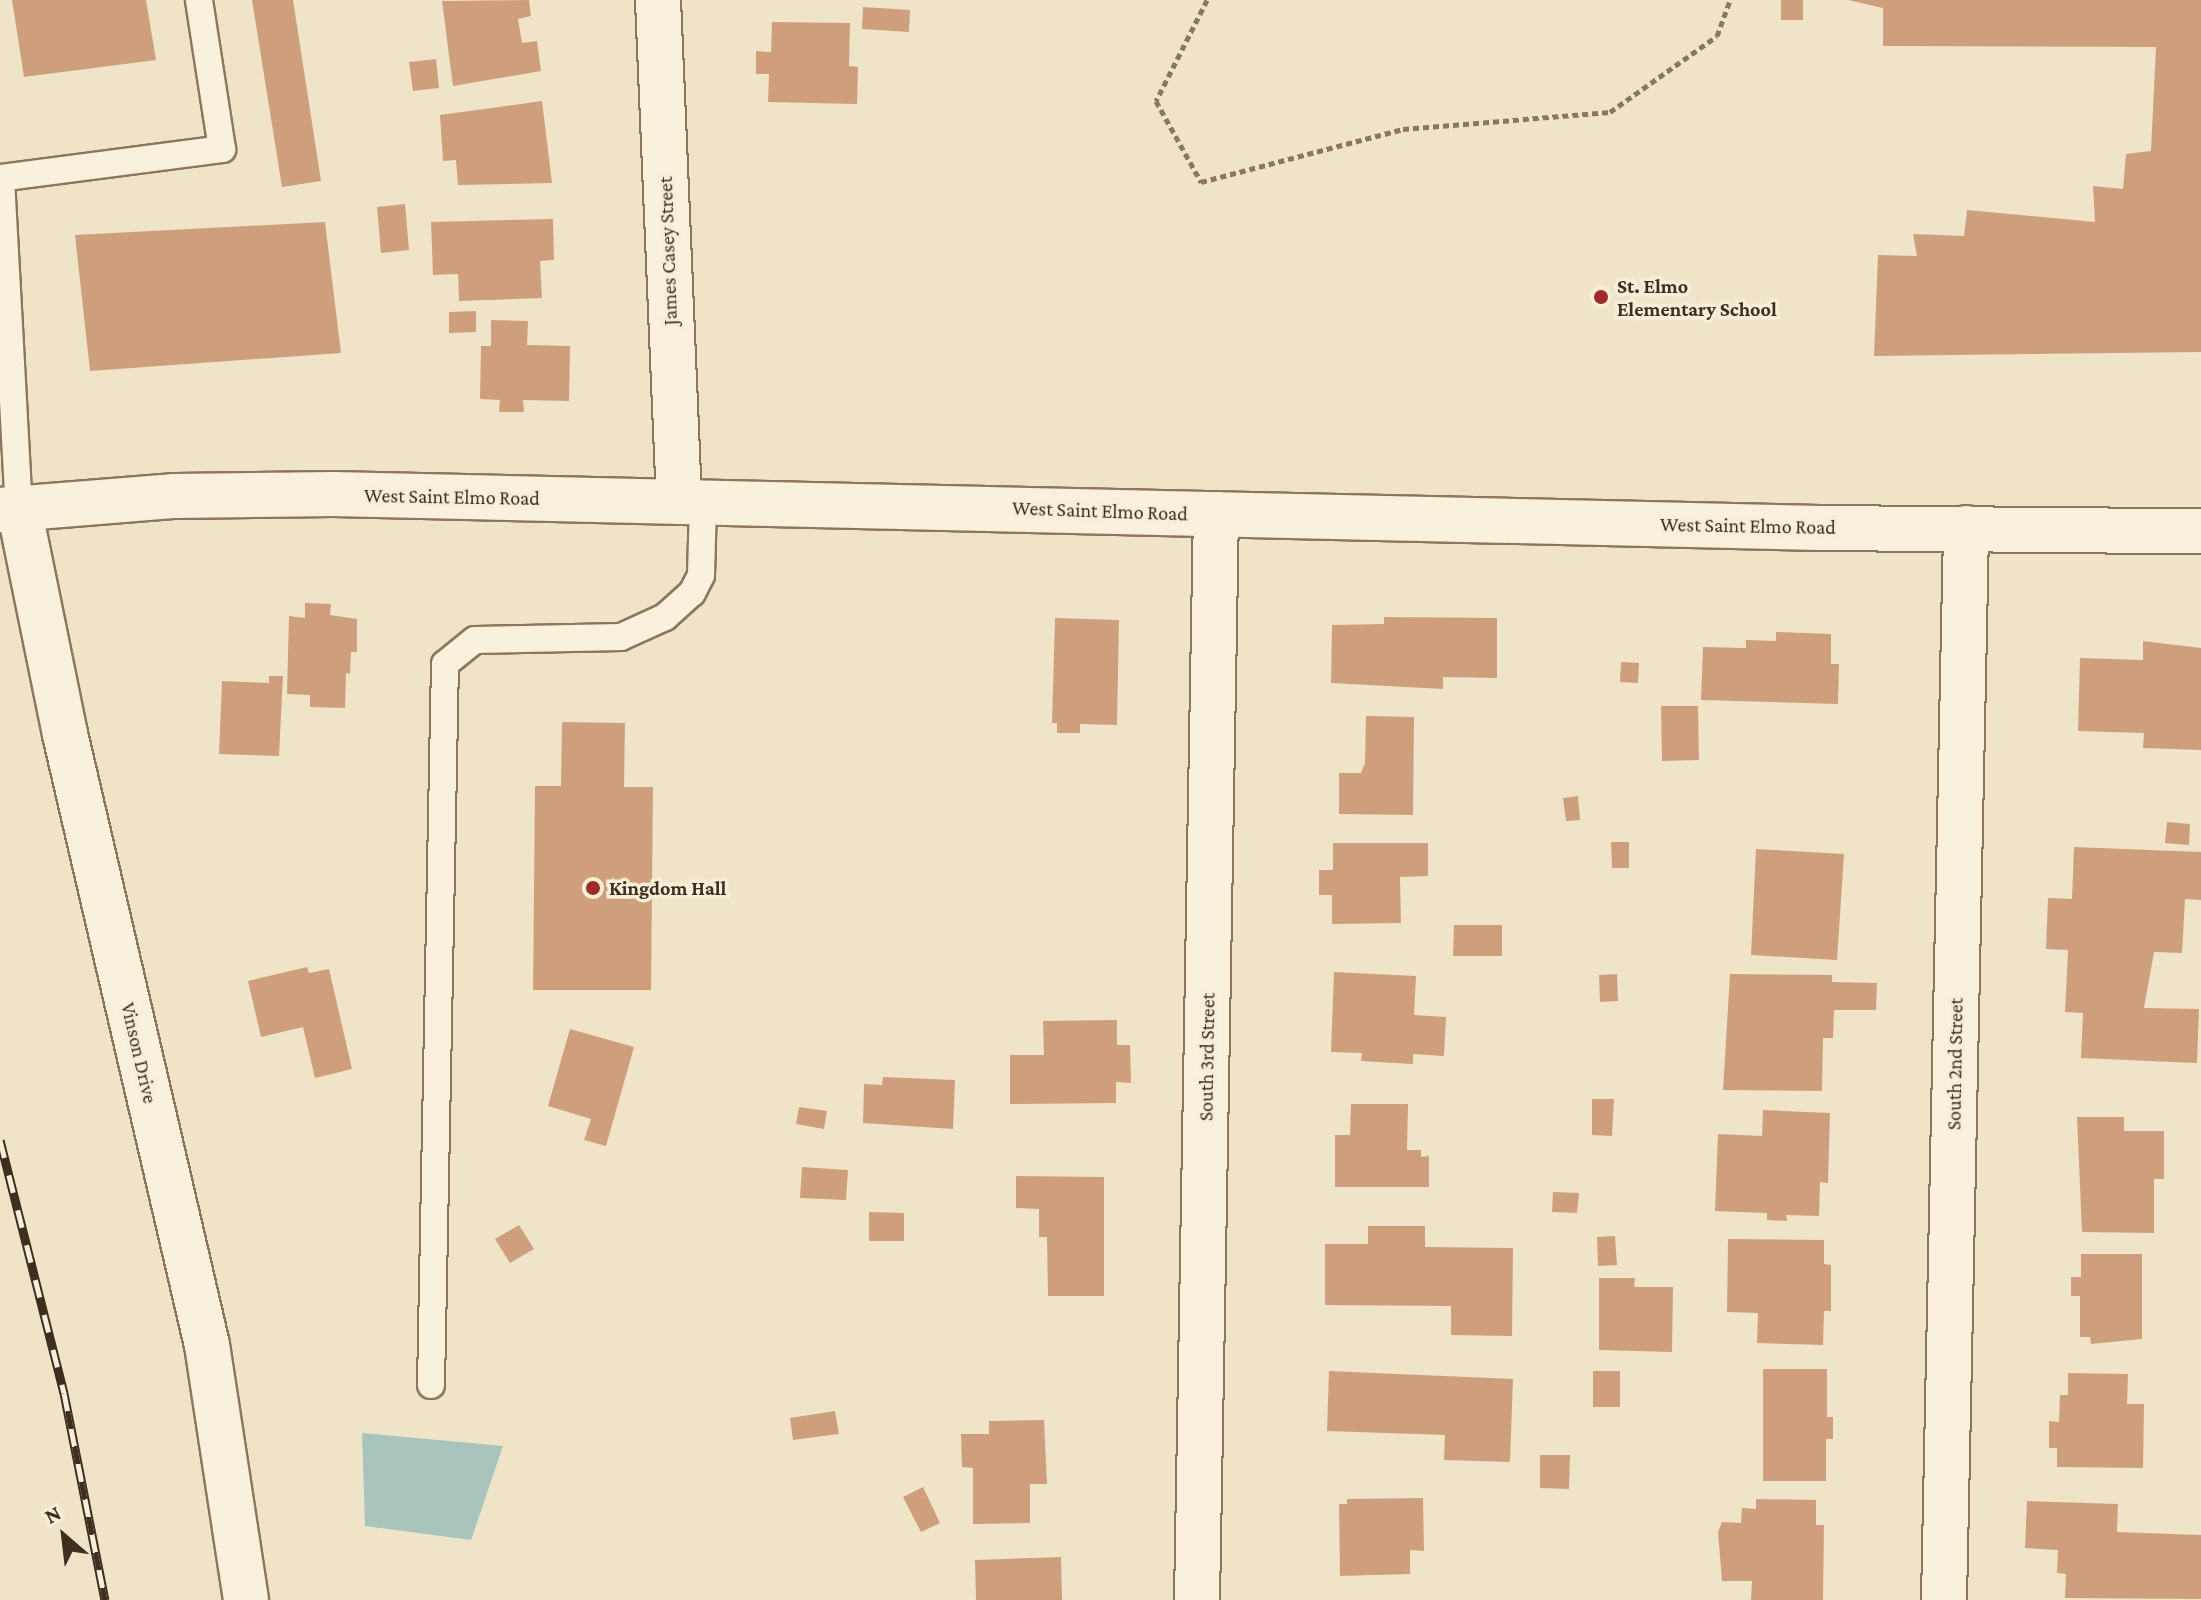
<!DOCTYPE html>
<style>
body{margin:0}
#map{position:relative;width:2201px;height:1600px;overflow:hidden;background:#f0e4c8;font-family:"Crimson Pro",serif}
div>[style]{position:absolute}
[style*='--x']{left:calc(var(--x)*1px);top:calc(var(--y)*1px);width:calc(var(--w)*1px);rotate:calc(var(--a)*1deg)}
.water>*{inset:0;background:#a9c4bc}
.building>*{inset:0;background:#cf9f7d}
.path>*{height:5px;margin-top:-2.5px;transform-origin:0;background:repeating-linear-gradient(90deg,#8d765c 0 6px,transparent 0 10px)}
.roads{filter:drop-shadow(2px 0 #8d765c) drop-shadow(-2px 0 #8d765c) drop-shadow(0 2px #8d765c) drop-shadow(0 -2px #8d765c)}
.service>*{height:26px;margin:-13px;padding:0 13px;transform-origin:13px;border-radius:13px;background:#faf1dc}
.minor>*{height:44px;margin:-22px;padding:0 22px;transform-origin:22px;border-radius:22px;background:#faf1dc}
.tertiary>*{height:44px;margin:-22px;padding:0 22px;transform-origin:22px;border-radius:22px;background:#faf1dc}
.rail>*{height:9px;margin-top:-4.5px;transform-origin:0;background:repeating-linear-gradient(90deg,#f7eed8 0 18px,#3d2e20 0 36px);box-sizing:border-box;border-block:2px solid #3d2e20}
.dots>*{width:22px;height:22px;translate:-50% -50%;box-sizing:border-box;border:4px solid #f7eed8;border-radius:50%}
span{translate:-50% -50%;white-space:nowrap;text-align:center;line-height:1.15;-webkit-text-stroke:7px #f7eed8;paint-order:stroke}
.street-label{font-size:20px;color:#3d2e20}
.poi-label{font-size:20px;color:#3d2e20;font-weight:700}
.left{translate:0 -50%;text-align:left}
.north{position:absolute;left:24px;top:1496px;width:80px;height:80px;-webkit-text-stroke:6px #f7eed8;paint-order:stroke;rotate:332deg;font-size:22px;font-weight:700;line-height:32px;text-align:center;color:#3d2e20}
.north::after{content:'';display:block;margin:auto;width:28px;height:36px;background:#3d2e20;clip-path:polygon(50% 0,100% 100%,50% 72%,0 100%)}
</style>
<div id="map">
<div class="water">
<i style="clip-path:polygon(362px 1433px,503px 1446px,471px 1540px,365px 1526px)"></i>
</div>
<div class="building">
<i style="clip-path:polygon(12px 0,146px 0,156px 60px,24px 77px)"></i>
<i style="clip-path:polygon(252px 0,293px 0,321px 181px,282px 187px)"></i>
<i style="clip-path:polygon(529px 0,531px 16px,518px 19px,522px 43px,537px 41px,541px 71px,453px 86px,442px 1px)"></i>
<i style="clip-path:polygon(1781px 0,1803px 0,1803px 20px,1781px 20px)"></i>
<i style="clip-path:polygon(1848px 0,2201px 0,2201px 352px,1874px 356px,1878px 255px,1917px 256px,1913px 234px,1964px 236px,1967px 210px,2095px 222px,2093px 186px,2123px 189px,2126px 154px,2151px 151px,2156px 47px,1883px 46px,1883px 8px)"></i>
<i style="clip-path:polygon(863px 7px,910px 10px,909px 32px,862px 29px)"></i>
<i style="clip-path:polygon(772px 22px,850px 23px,849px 66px,858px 67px,857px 104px,768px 102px,769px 74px,756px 74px,756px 51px,771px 52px)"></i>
<i style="clip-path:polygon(436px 59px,439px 88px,413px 91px,409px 62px)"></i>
<i style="clip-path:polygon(542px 101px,552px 183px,458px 185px,456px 160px,443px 161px,440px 115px)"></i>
<i style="clip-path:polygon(405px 204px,409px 250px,381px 253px,377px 207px)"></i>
<i style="clip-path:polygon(553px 219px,554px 260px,540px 261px,542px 298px,459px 301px,458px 274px,433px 275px,431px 222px)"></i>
<i style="clip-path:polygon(325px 222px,341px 353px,90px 371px,75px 235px)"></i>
<i style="clip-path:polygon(476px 311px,476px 332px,449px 333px,449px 312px)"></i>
<i style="clip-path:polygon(491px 320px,528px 321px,527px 345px,570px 346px,569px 401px,523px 400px,524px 412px,499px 412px,500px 400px,480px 399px,481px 346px,491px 346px)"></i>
<i style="clip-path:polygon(305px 603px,331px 604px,330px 615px,357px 619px,357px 652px,351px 652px,350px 674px,346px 673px,345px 708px,310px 707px,310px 695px,287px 694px,289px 616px,305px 618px)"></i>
<i style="clip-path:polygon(1384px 617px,1497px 618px,1497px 678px,1443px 677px,1443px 689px,1331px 683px,1332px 625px,1384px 624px)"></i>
<i style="clip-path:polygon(1055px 618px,1119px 620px,1117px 725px,1080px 724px,1080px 733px,1057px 733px,1057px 723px,1052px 723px)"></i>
<i style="clip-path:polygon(1776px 632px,1831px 634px,1831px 664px,1839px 664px,1838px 704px,1701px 700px,1703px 647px,1746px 648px,1746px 640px,1776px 641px)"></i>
<i style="clip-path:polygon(2143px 641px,2201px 648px,2201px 750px,2143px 748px,2144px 733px,2078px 731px,2080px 658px,2143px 660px)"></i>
<i style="clip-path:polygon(1621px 662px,1639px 663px,1638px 683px,1620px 682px)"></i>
<i style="clip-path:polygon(269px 676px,283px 676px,279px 756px,219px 754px,222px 681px,269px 683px)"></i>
<i style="clip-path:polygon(1661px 706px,1698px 706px,1699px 760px,1662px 761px)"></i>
<i style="clip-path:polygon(1366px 716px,1414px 717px,1413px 815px,1339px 814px,1339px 773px,1361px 773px,1365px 763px)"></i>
<i style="clip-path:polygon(562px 722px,625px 723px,624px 787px,653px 787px,651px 990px,533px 990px,535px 786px,561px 786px)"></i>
<i style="clip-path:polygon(1578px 796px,1580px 820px,1566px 821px,1563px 798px)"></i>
<i style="clip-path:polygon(2167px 822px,2190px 824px,2189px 845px,2165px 843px)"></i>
<i style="clip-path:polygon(1611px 842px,1629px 842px,1629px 868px,1612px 868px)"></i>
<i style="clip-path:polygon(1333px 843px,1428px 843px,1428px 876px,1400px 877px,1401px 923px,1332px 924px,1332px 895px,1319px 895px,1319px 870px,1333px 870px)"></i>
<i style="clip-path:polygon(2074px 847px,2201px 852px,2201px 900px,2185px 899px,2182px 953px,2154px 952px,2144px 1008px,2199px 1009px,2197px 1063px,2081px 1058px,2083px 1013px,2065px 1012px,2068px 950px,2046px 949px,2048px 898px,2072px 899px)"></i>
<i style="clip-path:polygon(1756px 849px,1844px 854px,1837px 960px,1751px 955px)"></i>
<i style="clip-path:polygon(1454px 925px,1502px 925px,1502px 956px,1453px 956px)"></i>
<i style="clip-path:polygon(307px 967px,309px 973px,329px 969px,352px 1069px,315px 1078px,303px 1027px,261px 1037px,248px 981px)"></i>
<i style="clip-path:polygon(1334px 972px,1416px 976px,1414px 1015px,1446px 1017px,1444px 1056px,1413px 1054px,1413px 1064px,1361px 1061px,1362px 1053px,1331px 1052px)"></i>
<i style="clip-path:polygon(1617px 974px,1618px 1001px,1600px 1002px,1599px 975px)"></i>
<i style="clip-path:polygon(1730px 974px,1832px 975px,1832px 982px,1877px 983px,1876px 1010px,1834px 1010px,1833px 1038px,1823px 1038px,1822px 1091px,1723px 1090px)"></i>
<i style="clip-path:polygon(1117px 1020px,1117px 1045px,1130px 1045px,1131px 1083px,1116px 1082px,1116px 1103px,1010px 1104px,1010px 1055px,1044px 1055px,1043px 1021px)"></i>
<i style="clip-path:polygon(570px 1029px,634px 1047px,606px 1146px,584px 1140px,591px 1119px,548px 1106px)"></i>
<i style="clip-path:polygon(883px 1077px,955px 1080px,953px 1129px,863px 1123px,864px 1084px,882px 1085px)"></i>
<i style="clip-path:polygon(1592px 1099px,1614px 1099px,1612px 1136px,1592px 1135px)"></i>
<i style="clip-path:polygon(1351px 1104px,1408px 1104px,1407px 1150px,1421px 1150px,1421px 1157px,1429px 1156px,1429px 1187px,1335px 1187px,1335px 1135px,1350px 1135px)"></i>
<i style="clip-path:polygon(799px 1107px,827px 1111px,824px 1129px,796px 1124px)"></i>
<i style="clip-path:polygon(1763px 1110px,1830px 1113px,1828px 1183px,1820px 1182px,1819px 1216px,1786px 1215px,1787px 1221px,1767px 1220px,1767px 1213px,1715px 1211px,1718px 1134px,1762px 1136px)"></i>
<i style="clip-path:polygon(2077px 1117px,2124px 1117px,2124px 1131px,2164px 1131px,2164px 1179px,2154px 1179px,2154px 1233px,2082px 1232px)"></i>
<i style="clip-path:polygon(802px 1167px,848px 1170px,846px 1200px,800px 1198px)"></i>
<i style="clip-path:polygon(1016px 1176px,1104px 1177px,1104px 1296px,1048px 1296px,1047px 1237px,1039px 1237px,1039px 1209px,1016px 1208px)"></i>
<i style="clip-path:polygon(1553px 1192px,1579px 1193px,1577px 1213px,1552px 1212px)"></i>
<i style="clip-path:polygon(869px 1212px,904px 1213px,904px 1241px,869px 1241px)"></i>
<i style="clip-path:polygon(519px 1225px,534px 1249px,510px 1263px,495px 1239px)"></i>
<i style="clip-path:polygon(1368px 1226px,1425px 1226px,1425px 1247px,1513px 1248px,1512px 1336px,1451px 1335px,1451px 1306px,1325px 1305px,1325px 1244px,1368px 1244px)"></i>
<i style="clip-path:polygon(1615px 1236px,1617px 1265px,1598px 1266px,1597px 1237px)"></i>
<i style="clip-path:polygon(1728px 1239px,1824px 1240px,1824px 1264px,1831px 1265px,1831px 1311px,1824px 1311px,1823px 1345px,1757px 1343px,1758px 1313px,1727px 1312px)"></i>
<i style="clip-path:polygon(2081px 1254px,2142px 1254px,2142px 1339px,2091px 1344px,2090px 1337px,2080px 1337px,2080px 1296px,2071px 1296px,2071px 1277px,2081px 1277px)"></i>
<i style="clip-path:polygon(1599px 1278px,1635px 1278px,1634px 1287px,1673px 1287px,1672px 1352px,1599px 1350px)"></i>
<i style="clip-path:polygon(1763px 1369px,1827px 1369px,1827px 1417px,1833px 1417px,1833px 1439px,1826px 1439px,1826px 1481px,1763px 1481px)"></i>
<i style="clip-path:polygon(1329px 1371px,1513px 1379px,1510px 1462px,1444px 1460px,1445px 1435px,1327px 1431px)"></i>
<i style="clip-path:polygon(1593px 1371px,1620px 1371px,1620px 1407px,1593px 1407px)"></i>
<i style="clip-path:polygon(2068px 1373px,2128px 1374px,2127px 1404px,2144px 1404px,2143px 1468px,2057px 1467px,2057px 1448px,2049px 1448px,2049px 1421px,2059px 1422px,2060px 1395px,2068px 1395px)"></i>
<i style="clip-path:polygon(835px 1411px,839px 1434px,793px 1440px,790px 1418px)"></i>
<i style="clip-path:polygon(1044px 1420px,1047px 1484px,1030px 1484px,1030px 1523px,973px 1524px,973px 1468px,962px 1467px,961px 1434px,989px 1434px,989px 1421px)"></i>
<i style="clip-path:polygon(1540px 1455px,1570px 1455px,1569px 1489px,1540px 1488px)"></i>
<i style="clip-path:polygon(923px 1487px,940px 1523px,921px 1532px,903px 1497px)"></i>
<i style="clip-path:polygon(1423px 1498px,1424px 1551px,1410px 1550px,1410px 1574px,1340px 1576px,1339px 1504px,1347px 1504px,1347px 1499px)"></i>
<i style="clip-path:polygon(1756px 1499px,1816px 1500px,1816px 1525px,1824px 1525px,1823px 1600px,1751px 1600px,1752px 1581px,1722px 1581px,1718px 1532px,1722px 1522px,1741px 1523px,1742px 1508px,1756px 1509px)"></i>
<i style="clip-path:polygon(2027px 1501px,2118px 1504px,2117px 1532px,2201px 1535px,2201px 1599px,2065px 1598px,2066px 1574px,2057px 1573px,2058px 1550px,2025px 1548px)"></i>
<i style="clip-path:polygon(1061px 1557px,1062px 1600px,976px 1600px,975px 1560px)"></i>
</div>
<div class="path">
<i style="--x:1207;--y:0;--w:113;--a:116.8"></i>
<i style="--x:1156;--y:101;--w:93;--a:60.9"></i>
<i style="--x:1201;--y:182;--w:209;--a:-14.7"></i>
<i style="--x:1403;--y:129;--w:208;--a:-4.7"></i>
<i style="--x:1610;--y:112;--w:131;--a:-35.4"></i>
<i style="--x:1717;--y:36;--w:38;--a:-70"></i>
</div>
<div class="roads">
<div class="service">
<i style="--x:0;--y:178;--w:224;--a:-7.4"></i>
<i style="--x:222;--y:149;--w:151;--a:-98.8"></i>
<i style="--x:1;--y:179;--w:329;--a:86.9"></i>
<i style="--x:431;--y:1385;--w:721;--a:-88.89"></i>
<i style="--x:445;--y:664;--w:38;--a:-39"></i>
<i style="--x:475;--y:640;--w:146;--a:-1.2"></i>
<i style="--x:621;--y:637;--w:48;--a:-24.4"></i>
<i style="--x:665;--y:617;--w:36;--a:-42"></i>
<i style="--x:692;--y:593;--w:20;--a:-63"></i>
<i style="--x:701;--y:575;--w:73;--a:-88.4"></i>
</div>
<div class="minor">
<i style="--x:1197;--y:1600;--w:1086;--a:-89"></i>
<i style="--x:1944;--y:1600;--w:1072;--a:-88.82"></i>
</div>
<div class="tertiary">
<i style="--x:658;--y:0;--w:502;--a:87.6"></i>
<i style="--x:19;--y:508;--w:231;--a:78.5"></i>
<i style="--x:65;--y:734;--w:627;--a:76.92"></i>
<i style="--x:207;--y:1345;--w:258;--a:81.3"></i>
<i style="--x:0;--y:510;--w:176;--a:-4.6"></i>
<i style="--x:175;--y:496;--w:158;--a:-0.7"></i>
<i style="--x:333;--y:494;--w:1487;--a:1.31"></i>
<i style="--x:1820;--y:528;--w:381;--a:0.5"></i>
</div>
</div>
<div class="rail">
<i style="--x:0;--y:1140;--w:261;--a:75.8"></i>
<i style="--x:64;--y:1393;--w:211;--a:78.8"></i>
</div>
<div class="dots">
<i style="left:1601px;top:297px;background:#9e2a2b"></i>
<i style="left:593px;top:888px;background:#9e2a2b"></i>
</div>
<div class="street-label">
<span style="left:668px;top:251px;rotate:-92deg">James Casey Street</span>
<span style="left:452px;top:497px;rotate:1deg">West Saint Elmo Road</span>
<span style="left:1100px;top:511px;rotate:2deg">West Saint Elmo Road</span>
<span style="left:1748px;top:526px;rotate:1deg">West Saint Elmo Road</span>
<span style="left:139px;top:1053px;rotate:77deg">Vinson Drive</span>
<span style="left:1207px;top:1057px;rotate:-89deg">South 3rd Street</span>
<span style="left:1955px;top:1064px;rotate:-89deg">South 2nd Street</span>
</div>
<div class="poi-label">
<span class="left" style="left:1617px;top:298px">St. Elmo<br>Elementary School</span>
<span class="left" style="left:609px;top:888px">Kingdom Hall</span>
</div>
<div class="north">N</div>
</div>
